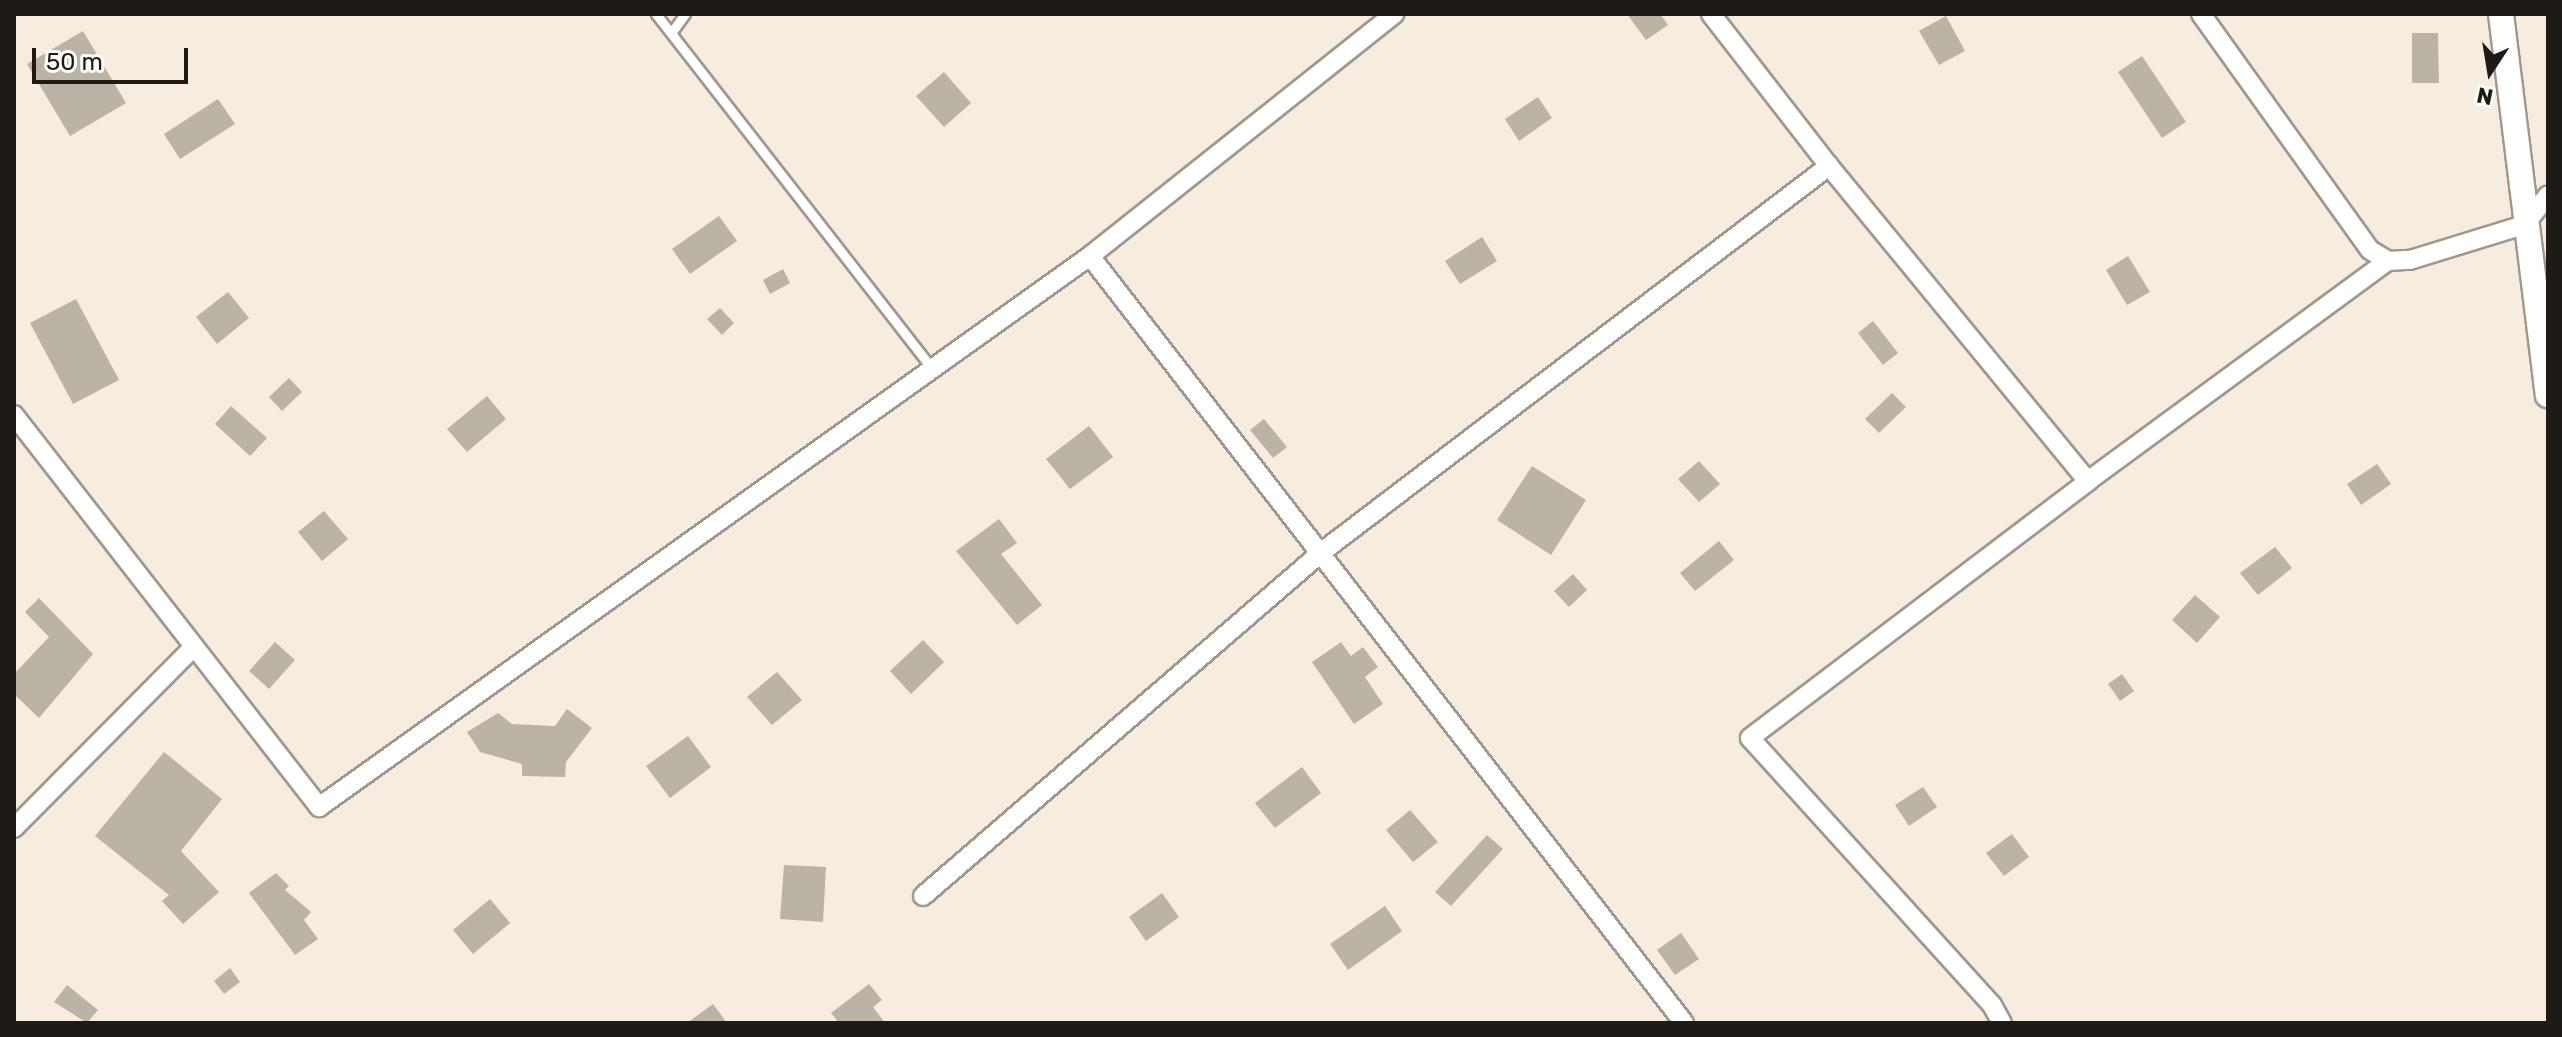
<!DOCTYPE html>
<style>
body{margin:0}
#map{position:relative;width:2562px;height:1037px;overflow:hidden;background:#f6ede0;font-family:Rubik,sans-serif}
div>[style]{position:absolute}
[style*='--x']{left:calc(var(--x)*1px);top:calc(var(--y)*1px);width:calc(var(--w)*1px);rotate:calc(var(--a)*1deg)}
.building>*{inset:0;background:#bbb3a6}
.roads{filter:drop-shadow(2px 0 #a0988c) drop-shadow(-2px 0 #a0988c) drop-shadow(0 2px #a0988c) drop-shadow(0 -2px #a0988c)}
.lane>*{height:9px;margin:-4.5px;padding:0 4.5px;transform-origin:4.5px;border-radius:4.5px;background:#fff}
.street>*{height:18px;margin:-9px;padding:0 9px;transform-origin:9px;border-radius:9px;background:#fff}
.secondary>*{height:24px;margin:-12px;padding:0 12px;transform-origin:12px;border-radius:12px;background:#fff}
span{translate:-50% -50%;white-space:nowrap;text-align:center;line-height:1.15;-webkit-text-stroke:6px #fffbf6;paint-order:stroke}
.frame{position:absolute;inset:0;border:16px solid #1e1b17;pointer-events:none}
.north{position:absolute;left:2450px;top:32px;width:80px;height:80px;-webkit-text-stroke:6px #fffbf6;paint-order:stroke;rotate:192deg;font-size:22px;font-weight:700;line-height:32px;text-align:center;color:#1e1b17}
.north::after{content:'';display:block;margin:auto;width:28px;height:36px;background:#1e1b17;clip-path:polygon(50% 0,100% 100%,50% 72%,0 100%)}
.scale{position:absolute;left:32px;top:48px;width:156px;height:36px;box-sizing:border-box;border:4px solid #1e1b17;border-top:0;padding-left:10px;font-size:24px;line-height:28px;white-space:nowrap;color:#1e1b17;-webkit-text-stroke:6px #fffbf6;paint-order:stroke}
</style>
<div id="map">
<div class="building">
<i style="clip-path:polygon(1627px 14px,1660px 14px,1668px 25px,1646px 40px)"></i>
<i style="clip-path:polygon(1946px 16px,1965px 51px,1939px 65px,1919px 31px)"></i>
<i style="clip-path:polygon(83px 31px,126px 103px,70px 136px,27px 64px)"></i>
<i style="clip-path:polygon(2412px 33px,2438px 33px,2439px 83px,2412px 83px)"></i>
<i style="clip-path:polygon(2142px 56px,2186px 122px,2162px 138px,2118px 72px)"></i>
<i style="clip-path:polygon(944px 72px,971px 103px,944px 127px,916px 96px)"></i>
<i style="clip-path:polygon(1538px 97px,1552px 118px,1519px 141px,1505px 119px)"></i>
<i style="clip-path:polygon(218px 99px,235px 124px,180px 159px,164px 134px)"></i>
<i style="clip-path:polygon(719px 216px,737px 241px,690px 274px,672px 249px)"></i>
<i style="clip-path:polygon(1482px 237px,1497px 261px,1460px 284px,1445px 261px)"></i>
<i style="clip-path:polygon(2128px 256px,2150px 292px,2127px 305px,2106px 270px)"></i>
<i style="clip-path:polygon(783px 269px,790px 283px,770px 294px,763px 280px)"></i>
<i style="clip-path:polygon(228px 292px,249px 318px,217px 344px,196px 317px)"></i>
<i style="clip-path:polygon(76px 299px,119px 380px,73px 404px,30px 323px)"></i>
<i style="clip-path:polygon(720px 308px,734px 323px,722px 335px,707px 319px)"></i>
<i style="clip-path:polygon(1873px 321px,1898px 353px,1883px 365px,1858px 333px)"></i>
<i style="clip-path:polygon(289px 378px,302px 392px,282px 411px,269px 397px)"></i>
<i style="clip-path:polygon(1892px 393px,1906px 407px,1879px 433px,1865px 419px)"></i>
<i style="clip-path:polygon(487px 396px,506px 419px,467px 452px,447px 429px)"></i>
<i style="clip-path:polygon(231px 406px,267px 438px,250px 456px,215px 424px)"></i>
<i style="clip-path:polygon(1264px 419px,1287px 447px,1273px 458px,1250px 430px)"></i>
<i style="clip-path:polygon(1089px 426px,1113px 457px,1070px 489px,1046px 459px)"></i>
<i style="clip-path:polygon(1699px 461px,1720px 484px,1699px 502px,1678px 479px)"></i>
<i style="clip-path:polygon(2377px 464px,2391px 484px,2361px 505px,2347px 484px)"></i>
<i style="clip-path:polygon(1532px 466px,1586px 500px,1551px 555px,1497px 520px)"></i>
<i style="clip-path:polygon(324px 511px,348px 539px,322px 561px,298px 532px)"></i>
<i style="clip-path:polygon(999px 519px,1017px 543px,1001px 554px,1042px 605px,1017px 625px,956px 551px)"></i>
<i style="clip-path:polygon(1719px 541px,1734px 560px,1695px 591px,1680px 573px)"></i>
<i style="clip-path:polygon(2275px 547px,2292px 568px,2258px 595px,2240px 573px)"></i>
<i style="clip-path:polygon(1573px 574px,1587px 590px,1569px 607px,1554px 591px)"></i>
<i style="clip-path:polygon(2195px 595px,2220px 617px,2197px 643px,2172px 620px)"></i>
<i style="clip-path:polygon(39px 598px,93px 654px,39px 718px,14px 694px,14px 674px,49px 637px,25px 612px)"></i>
<i style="clip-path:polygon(923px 640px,944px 662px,911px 694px,890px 671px)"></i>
<i style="clip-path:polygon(275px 642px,295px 660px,269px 689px,249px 671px)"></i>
<i style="clip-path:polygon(1341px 642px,1351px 656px,1363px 647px,1378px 667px,1365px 677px,1383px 704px,1354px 724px,1312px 662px)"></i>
<i style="clip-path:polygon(777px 672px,802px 700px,772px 725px,747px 697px)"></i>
<i style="clip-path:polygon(2122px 674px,2134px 691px,2120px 701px,2108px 684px)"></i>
<i style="clip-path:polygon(567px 709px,592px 728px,566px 762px,565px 777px,522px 776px,522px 764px,480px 752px,467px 732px,498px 713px,512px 724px,555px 726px)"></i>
<i style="clip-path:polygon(688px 736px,711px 767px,670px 798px,646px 766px)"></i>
<i style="clip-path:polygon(164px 752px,222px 799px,181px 851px,219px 892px,183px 924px,162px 901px,169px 895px,95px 836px)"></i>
<i style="clip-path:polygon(1302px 767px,1321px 793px,1275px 828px,1255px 803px)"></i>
<i style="clip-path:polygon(1923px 787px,1937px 807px,1909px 826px,1895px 805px)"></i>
<i style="clip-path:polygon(1410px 810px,1438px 842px,1413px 862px,1386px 830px)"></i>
<i style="clip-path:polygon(2012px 834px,2029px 857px,2004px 876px,1986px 853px)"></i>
<i style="clip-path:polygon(1487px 835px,1503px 849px,1451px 906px,1435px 892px)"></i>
<i style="clip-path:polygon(784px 865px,826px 867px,823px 922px,780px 919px)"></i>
<i style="clip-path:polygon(276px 873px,289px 886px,285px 890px,311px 912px,304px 920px,318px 939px,295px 955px,249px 893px)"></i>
<i style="clip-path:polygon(1162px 893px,1179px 917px,1146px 941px,1129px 917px)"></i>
<i style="clip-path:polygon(490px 899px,510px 923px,473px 954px,453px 930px)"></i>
<i style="clip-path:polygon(1385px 906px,1402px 931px,1348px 970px,1330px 944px)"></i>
<i style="clip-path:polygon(1681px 933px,1699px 959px,1675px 975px,1657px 950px)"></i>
<i style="clip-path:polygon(230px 968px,240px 982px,224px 994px,214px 981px)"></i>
<i style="clip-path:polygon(869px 984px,882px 1000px,873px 1007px,885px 1023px,839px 1023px,831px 1013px)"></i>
<i style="clip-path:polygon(67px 985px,98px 1010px,87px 1023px,54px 1002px)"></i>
<i style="clip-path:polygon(713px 1004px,727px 1023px,687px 1023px)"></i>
</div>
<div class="roads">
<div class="lane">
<i style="--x:656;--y:14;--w:450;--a:52.1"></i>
<i style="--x:671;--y:33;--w:24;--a:-54"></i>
</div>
<div class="street">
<i style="--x:1711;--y:14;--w:192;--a:52.2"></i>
<i style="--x:1829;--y:166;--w:408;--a:50.6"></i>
<i style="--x:2088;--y:481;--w:372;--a:-36.3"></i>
<i style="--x:2201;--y:14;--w:290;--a:54.4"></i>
<i style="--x:2370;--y:250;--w:21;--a:31"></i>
<i style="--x:2388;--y:261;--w:22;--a:-3"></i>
<i style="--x:2410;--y:260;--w:119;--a:-17.1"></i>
<i style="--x:2524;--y:225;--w:38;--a:-51"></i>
<i style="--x:1090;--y:256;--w:970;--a:52.24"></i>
<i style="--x:14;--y:415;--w:497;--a:52.1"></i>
<i style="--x:319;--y:807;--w:948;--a:-35.55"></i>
<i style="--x:1090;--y:256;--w:389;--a:-38.5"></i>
<i style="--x:14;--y:828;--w:252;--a:-45.2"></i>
<i style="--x:923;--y:896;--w:528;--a:-40.78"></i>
<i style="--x:1323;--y:551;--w:636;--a:-37.27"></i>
<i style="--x:2002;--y:1023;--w:21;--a:-119"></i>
<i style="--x:1992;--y:1005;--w:360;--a:-132.2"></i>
<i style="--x:1750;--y:738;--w:425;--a:-37.2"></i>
</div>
<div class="secondary">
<i style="--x:2501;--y:14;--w:384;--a:83"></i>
</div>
</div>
<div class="frame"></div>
<div class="north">N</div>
<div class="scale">50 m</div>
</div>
